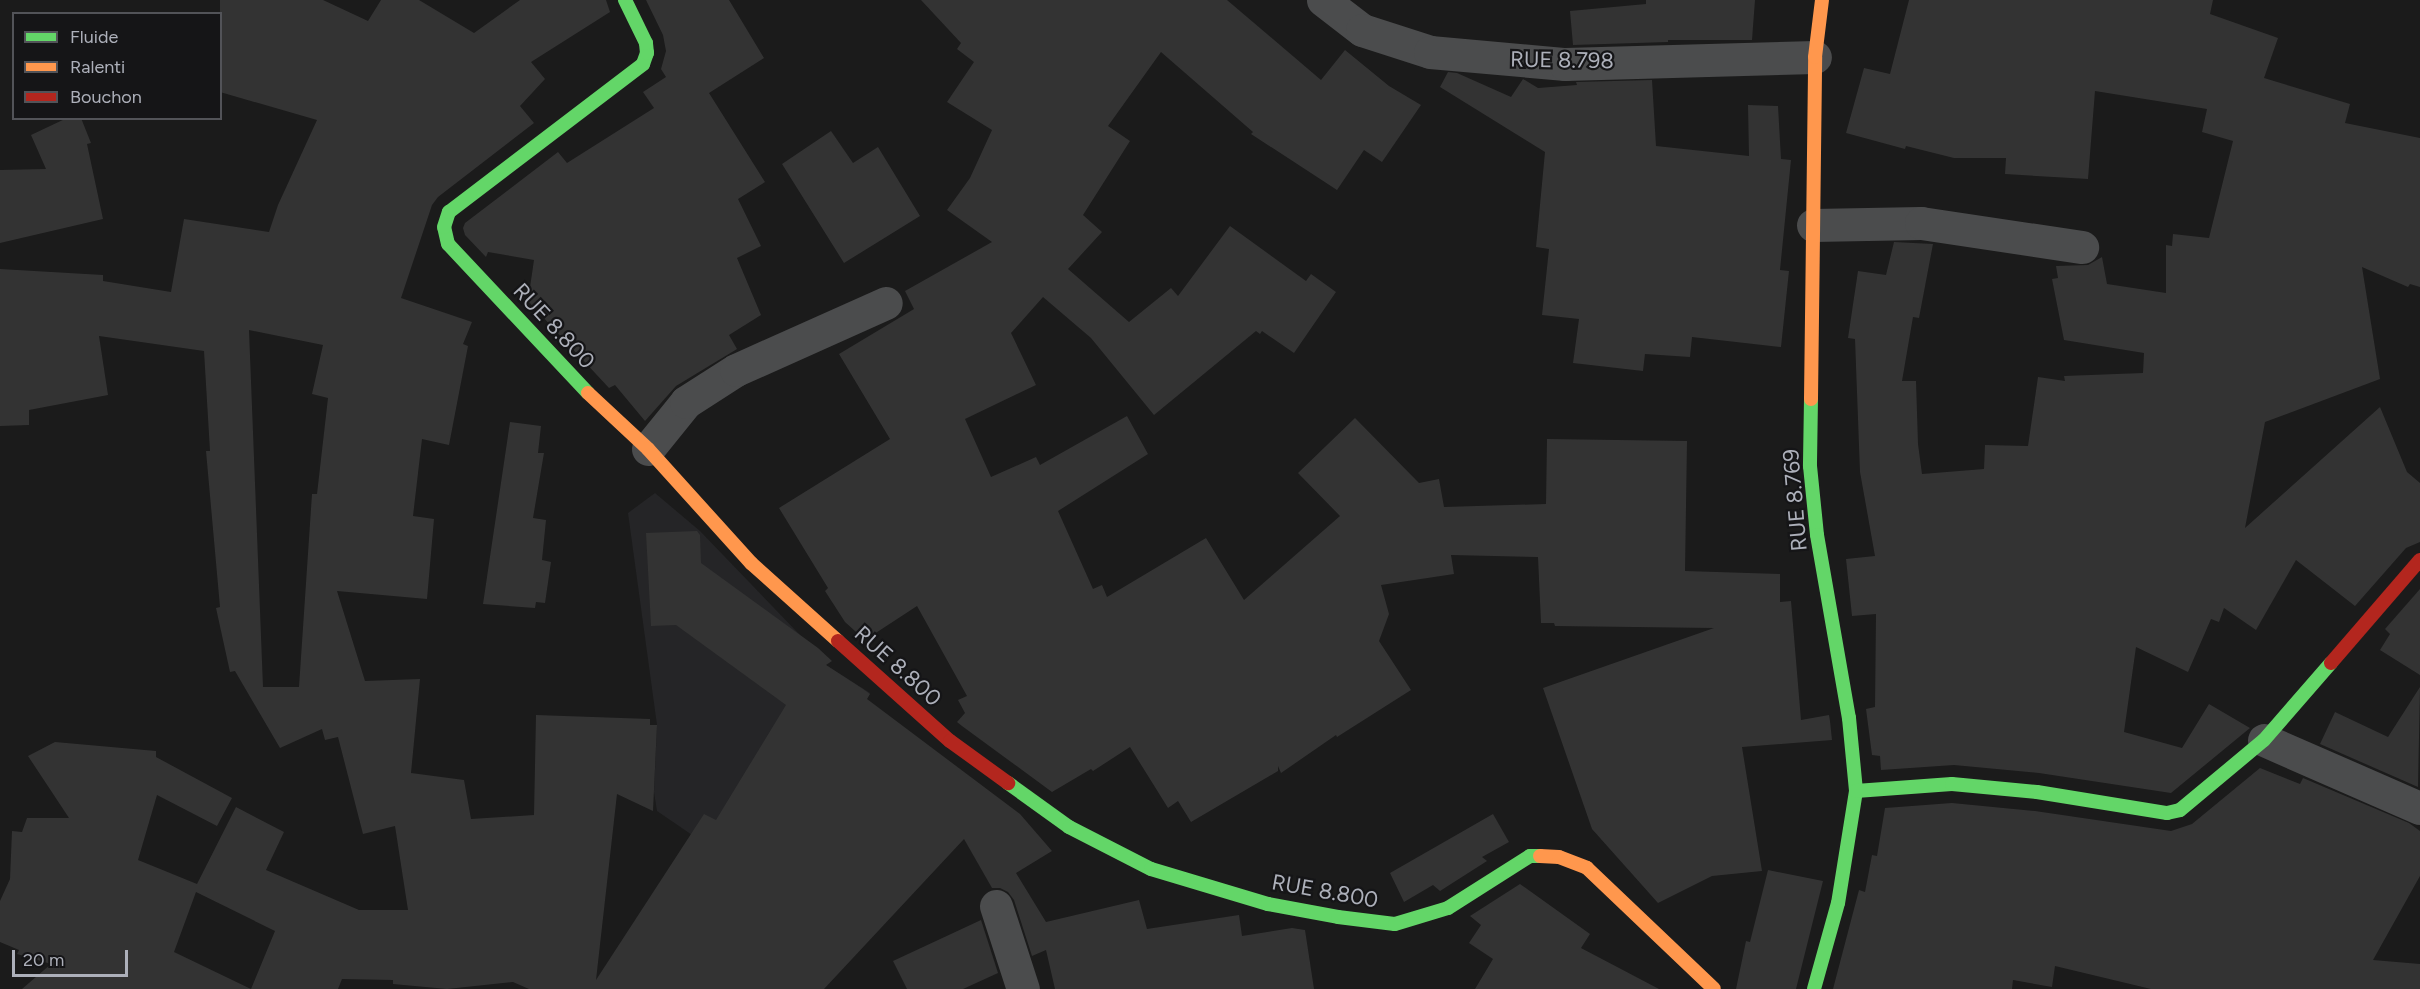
<!DOCTYPE html>
<style>
body{margin:0}
#map{position:relative;width:2420px;height:989px;overflow:hidden;background:#1b1b1b;font-family:Figtree,sans-serif}
div>[style]{position:absolute}
[style*='--x']{left:calc(var(--x)*1px);top:calc(var(--y)*1px);width:calc(var(--w)*1px);rotate:calc(var(--a)*1deg)}
.built>*{inset:0;background:#252527}
.building>*{inset:0;background:#333}
.street>*{height:33px;margin:-16.5px;padding:0 16.5px;transform-origin:16.5px;border-radius:16.5px;background:#4b4c4d}
.fast>*{height:14px;margin:-7px;padding:0 7px;transform-origin:7px;border-radius:7px;background:#63d668}
.slow>*{height:14px;margin:-7px;padding:0 7px;transform-origin:7px;border-radius:7px;background:#ff974d}
.jam>*{height:14px;margin:-7px;padding:0 7px;transform-origin:7px;border-radius:7px;background:#b3261e}
span{translate:-50% -50%;white-space:nowrap;text-align:center;line-height:1.15;-webkit-text-stroke:4.5px #151517;paint-order:stroke}
.street-label{font-size:22px;color:#adb0ba}
.legend{position:absolute;left:12px;top:12px;width:210px;height:108px;box-sizing:border-box;background:#151517;border:2px solid #525358;margin:0;padding:8px 10px;list-style:none;font-size:18px;color:#adb0ba}
.legend li{display:flex;align-items:center;gap:12px;height:30px}
.legend b{width:30px;border:2px solid #525358}
.scale{position:absolute;left:12px;top:950px;width:116px;height:27px;box-sizing:border-box;border:3px solid #adb0ba;border-top:0;padding-left:8px;font-size:18px;line-height:21px;white-space:nowrap;color:#adb0ba;-webkit-text-stroke:4px #151517;paint-order:stroke}
</style>
<div id="map">
<div class="built">
<i style="clip-path:polygon(655px 493px,700px 531px,799px 634px,815px 658px,870px 693px,755px 878px,657px 811px,654px 792px,657px 725px,628px 513px)"></i>
</div>
<div class="building">
<i style="clip-path:polygon(evenodd,220px 0,323px 0,368px 21px,381px 0,419px 0,474px 33px,520px 0,606px 0,610px 12px,531px 62px,545px 79px,520px 106px,534px 123px,438px 197px,432px 205px,401px 298px,472px 322px,463px 344px,468px 346px,449px 445px,422px 439px,413px 516px,434px 519px,427px 599px,337px 591px,365px 681px,420px 679px,411px 773px,464px 780px,471px 819px,534px 815px,536px 715px,650px 719px,650px 725px,657px 725px,653px 811px,617px 794px,596px 980px,704px 814px,716px 820px,786px 705px,676px 625px,651px 626px,646px 533px,697px 531px,700px 535px,701px 563px,818px 648px,832px 661px,826px 665px,863px 689px,870px 694px,867px 699px,1020px 814px,1052px 851px,1016px 873px,1046px 922px,1139px 900px,1147px 929px,1239px 915px,1242px 936px,1292px 928px,1305px 930px,1314px 989px,1055px 989px,1046px 950px,1032px 956px,1014px 900px,1008px 892px,1000px 888px,992px 888px,964px 839px,824px 989px,529px 989px,513px 982px,447px 989px,393px 984px,393px 980px,342px 979px,338px 989px,22px 989px,51px 964px,17px 954px,19px 950px,0 942px,0 901px,10px 879px,12px 831px,22px 832px,27px 818px,69px 818px,28px 756px,55px 742px,156px 751px,156px 757px,232px 798px,217px 826px,157px 795px,138px 860px,197px 884px,236px 807px,284px 832px,266px 870px,359px 910px,408px 910px,395px 826px,363px 834px,338px 737px,325px 740px,322px 729px,280px 748px,235px 671px,230px 672px,216px 608px,220px 607px,206px 451px,210px 451px,204px 351px,99px 336px,108px 395px,29px 410px,29px 425px,0 426px,0 269px,103px 275px,103px 281px,171px 292px,184px 219px,269px 232px,278px 205px,317px 120px,220px 92px,220px 0,249px 330px,323px 345px,312px 394px,328px 398px,317px 494px,312px 494px,299px 687px,263px 687px,249px 330px,220px 0,196px 892px,275px 931px,251px 989px,174px 952px,196px 892px)"></i>
<i style="clip-path:polygon(646px 0,729px 0,764px 58px,709px 93px,765px 182px,738px 199px,761px 246px,737px 258px,761px 315px,729px 335px,737px 349px,676px 386px,645px 421px,615px 385px,609px 388px,528px 301px,534px 260px,488px 252px,486px 257px,465px 235px,463px 228px,465px 223px,558px 152px,567px 163px,654px 108px,643px 92px,666px 77px,661px 69px,666px 51px,663px 35px)"></i>
<i style="clip-path:polygon(921px 0,1227px 0,1321px 80px,1345px 50px,1389px 86px,1421px 105px,1382px 162px,1364px 150px,1337px 190px,1251px 134px,1253px 132px,1161px 52px,1108px 126px,1130px 141px,1083px 215px,1102px 232px,1068px 269px,1129px 322px,1171px 288px,1178px 296px,1230px 226px,1306px 281px,1311px 274px,1336px 292px,1294px 353px,1262px 331px,1260px 334px,1256px 331px,1154px 415px,1091px 338px,1043px 297px,1011px 333px,1036px 385px,965px 419px,991px 477px,1036px 457px,1040px 465px,1127px 416px,1148px 454px,1058px 511px,1093px 589px,1102px 585px,1107px 597px,1206px 538px,1244px 600px,1340px 516px,1298px 473px,1355px 418px,1419px 483px,1439px 479px,1444px 507px,1546px 504px,1547px 439px,1687px 441px,1685px 571px,1780px 574px,1780px 602px,1791px 601px,1801px 720px,1829px 715px,1830px 721px,1832px 740px,1742px 747px,1762px 871px,1712px 876px,1658px 903px,1592px 829px,1543px 688px,1714px 628px,1555px 626px,1554px 623px,1541px 623px,1538px 557px,1451px 555px,1454px 574px,1381px 585px,1389px 614px,1379px 641px,1411px 690px,1337px 737px,1336px 735px,1281px 773px,1278px 766px,1278px 771px,1191px 822px,1178px 801px,1168px 808px,1130px 747px,1093px 771px,1091px 769px,1052px 792px,962px 726px,957px 722px,965px 713px,958px 700px,967px 696px,917px 606px,865px 640px,845px 622px,825px 591px,828px 588px,779px 508px,890px 439px,839px 354px,914px 309px,905px 291px,992px 242px,947px 210px,970px 178px,992px 130px,947px 102px,974px 62px,957px 49px,961px 43px)"></i>
<i style="clip-path:polygon(1646px 0,1755px 0,1752px 40px,1668px 40px,1668px 42px,1573px 45px,1570px 11px,1646px 4px)"></i>
<i style="clip-path:polygon(1909px 0,2213px 0,2210px 14px,2278px 38px,2264px 78px,2350px 104px,2345px 123px,2420px 138px,2420px 287px,2410px 284px,2408px 287px,2362px 267px,2380px 379px,2265px 422px,2245px 528px,2380px 407px,2407px 472px,2420px 483px,2420px 542px,2406px 548px,2355px 606px,2296px 560px,2256px 630px,2224px 608px,2219px 622px,2211px 619px,2188px 672px,2136px 647px,2124px 732px,2182px 748px,2209px 704px,2250px 728px,2171px 793px,2039px 773px,1954px 765px,1881px 770px,1880px 756px,1872px 755px,1866px 709px,1875px 707px,1876px 614px,1852px 616px,1846px 559px,1875px 556px,1860px 472px,1855px 339px,1848px 338px,1858px 271px,1886px 275px,1894px 242px,1933px 244px,1919px 318px,1913px 317px,1902px 381px,1916px 381px,1918px 444px,1922px 474px,1984px 469px,1985px 445px,2028px 446px,2038px 377px,2065px 381px,2064px 376px,2143px 373px,2144px 353px,2064px 340px,2052px 279px,2058px 278px,2056px 266px,2088px 265px,2102px 257px,2107px 284px,2166px 293px,2166px 245px,2172px 246px,2173px 234px,2209px 238px,2233px 141px,2202px 132px,2207px 109px,2095px 91px,2088px 179px,2005px 174px,2006px 158px,1954px 158px,1906px 146px,1905px 149px,1846px 133px,1864px 68px,1890px 74px)"></i>
<i style="clip-path:polygon(1448px 72px,1457px 73px,1511px 97px,1523px 79px,1538px 88px,1577px 85px,1576px 82px,1652px 80px,1656px 146px,1749px 156px,1748px 105px,1778px 106px,1781px 159px,1791px 160px,1780px 270px,1789px 271px,1781px 347px,1692px 337px,1690px 357px,1645px 354px,1643px 371px,1573px 363px,1579px 319px,1542px 315px,1549px 249px,1536px 247px,1545px 152px,1440px 87px)"></i>
<i style="clip-path:polygon(67px 118px,81px 118px,91px 143px,87px 144px,103px 219px,0 243px,0 170px,46px 169px,31px 135px)"></i>
<i style="clip-path:polygon(831px 131px,853px 163px,878px 147px,920px 216px,844px 263px,782px 164px)"></i>
<i style="clip-path:polygon(510px 422px,541px 426px,538px 453px,544px 453px,533px 518px,546px 520px,542px 560px,551px 562px,545px 603px,536px 602px,535px 608px,483px 604px)"></i>
<i style="clip-path:polygon(2420px 589px,2420px 675px,2380px 650px,2390px 634px,2385px 629px)"></i>
<i style="clip-path:polygon(2420px 687px,2418px 787px,2320px 744px,2335px 712px,2388px 737px)"></i>
<i style="clip-path:polygon(2260px 768px,2300px 784px,2303px 778px,2409px 823px,2420px 831px,2420px 876px,2373px 960px,2420px 964px,2420px 989px,2151px 989px,2055px 966px,2052px 987px,2013px 980px,2012px 989px,1833px 989px,1859px 890px,1865px 892px,1872px 855px,1877px 856px,1885px 808px,1952px 803px,2035px 811px,2171px 831px,2192px 824px)"></i>
<i style="clip-path:polygon(1493px 814px,1509px 842px,1482px 857px,1487px 861px,1440px 891px,1433px 885px,1404px 902px,1390px 873px)"></i>
<i style="clip-path:polygon(1768px 870px,1823px 881px,1796px 989px,1736px 989px,1746px 941px,1750px 942px)"></i>
<i style="clip-path:polygon(1520px 884px,1590px 934px,1581px 948px,1659px 989px,1475px 989px,1493px 959px,1469px 943px,1481px 925px,1470px 916px)"></i>
<i style="clip-path:polygon(981px 920px,998px 973px,963px 989px,907px 989px,893px 961px)"></i>
</div>
<div class="street">
<i style="--x:1323;--y:0;--w:49;--a:37.6"></i>
<i style="--x:1362;--y:30;--w:71;--a:17.9"></i>
<i style="--x:1430;--y:52;--w:136;--a:5.1"></i>
<i style="--x:1565;--y:64;--w:250;--a:-1.6"></i>
<i style="--x:1813;--y:225;--w:108;--a:-1.1"></i>
<i style="--x:1921;--y:223;--w:163;--a:8.5"></i>
<i style="--x:648;--y:449;--w:60;--a:-51"></i>
<i style="--x:686;--y:402;--w:59;--a:-32.6"></i>
<i style="--x:736;--y:370;--w:164;--a:-24.1"></i>
<i style="--x:2264;--y:740;--w:170;--a:23.6"></i>
<i style="--x:996;--y:906;--w:87;--a:72"></i>
</div>
<div class="fast">
<i style="--x:588;--y:393;--w:204;--a:-133.2"></i>
<i style="--x:448;--y:244;--w:17;--a:-103"></i>
<i style="--x:444;--y:227;--w:16;--a:-72"></i>
<i style="--x:449;--y:212;--w:244;--a:-37.3"></i>
<i style="--x:643;--y:64;--w:12;--a:-70"></i>
<i style="--x:647;--y:53;--w:10;--a:-96"></i>
<i style="--x:646;--y:43;--w:48;--a:-116"></i>
<i style="--x:1811;--y:399;--w:67;--a:90.9"></i>
<i style="--x:1810;--y:466;--w:69;--a:84.2"></i>
<i style="--x:1817;--y:535;--w:186;--a:80.1"></i>
<i style="--x:1849;--y:718;--w:73;--a:84.5"></i>
<i style="--x:1856;--y:791;--w:113;--a:99.1"></i>
<i style="--x:1838;--y:903;--w:89;--a:105.6"></i>
<i style="--x:1008;--y:783;--w:75;--a:35.8"></i>
<i style="--x:1069;--y:827;--w:92;--a:27.1"></i>
<i style="--x:1151;--y:869;--w:122;--a:16.7"></i>
<i style="--x:1268;--y:904;--w:71;--a:10.5"></i>
<i style="--x:1338;--y:917;--w:57;--a:7"></i>
<i style="--x:1395;--y:924;--w:55;--a:-16.8"></i>
<i style="--x:1448;--y:908;--w:97;--a:-32.4"></i>
<i style="--x:1530;--y:856;--w:10;--a:0"></i>
<i style="--x:1856;--y:791;--w:96;--a:-4.2"></i>
<i style="--x:1952;--y:784;--w:85;--a:5.4"></i>
<i style="--x:2037;--y:792;--w:132;--a:9.2"></i>
<i style="--x:2167;--y:813;--w:13;--a:-13"></i>
<i style="--x:2180;--y:810;--w:109;--a:-39.8"></i>
<i style="--x:2264;--y:740;--w:102;--a:-49"></i>
</div>
<div class="slow">
<i style="--x:588;--y:393;--w:82;--a:43"></i>
<i style="--x:648;--y:449;--w:154;--a:47.9"></i>
<i style="--x:751;--y:563;--w:117;--a:41.9"></i>
<i style="--x:1811;--y:399;--w:342;--a:-89.3"></i>
<i style="--x:1815;--y:57;--w:57;--a:-83"></i>
<i style="--x:1540;--y:856;--w:19;--a:3"></i>
<i style="--x:1559;--y:857;--w:30;--a:21"></i>
<i style="--x:1587;--y:868;--w:175;--a:43.6"></i>
</div>
<div class="jam">
<i style="--x:838;--y:641;--w:150;--a:41.8"></i>
<i style="--x:950;--y:741;--w:72;--a:35.9"></i>
<i style="--x:2331;--y:663;--w:136;--a:-49.2"></i>
</div>
<div class="street-label">
<span style="left:1562px;top:60px;rotate:1deg">RUE 8.798</span>
<span style="left:554px;top:326px;rotate:47deg">RUE 8.800</span>
<span style="left:1795px;top:500px;rotate:-95deg">RUE 8.769</span>
<span style="left:898px;top:666px;rotate:42deg">RUE 8.800</span>
<span style="left:1325px;top:891px;rotate:10deg">RUE 8.800</span>
</div>
<ul class="legend">
<li><b style="height:8px;background:#63d668"></b>Fluide</li>
<li><b style="height:8px;background:#ff974d"></b>Ralenti</li>
<li><b style="height:8px;background:#b3261e"></b>Bouchon</li>
</ul>
<div class="scale">20 m</div>
</div>
